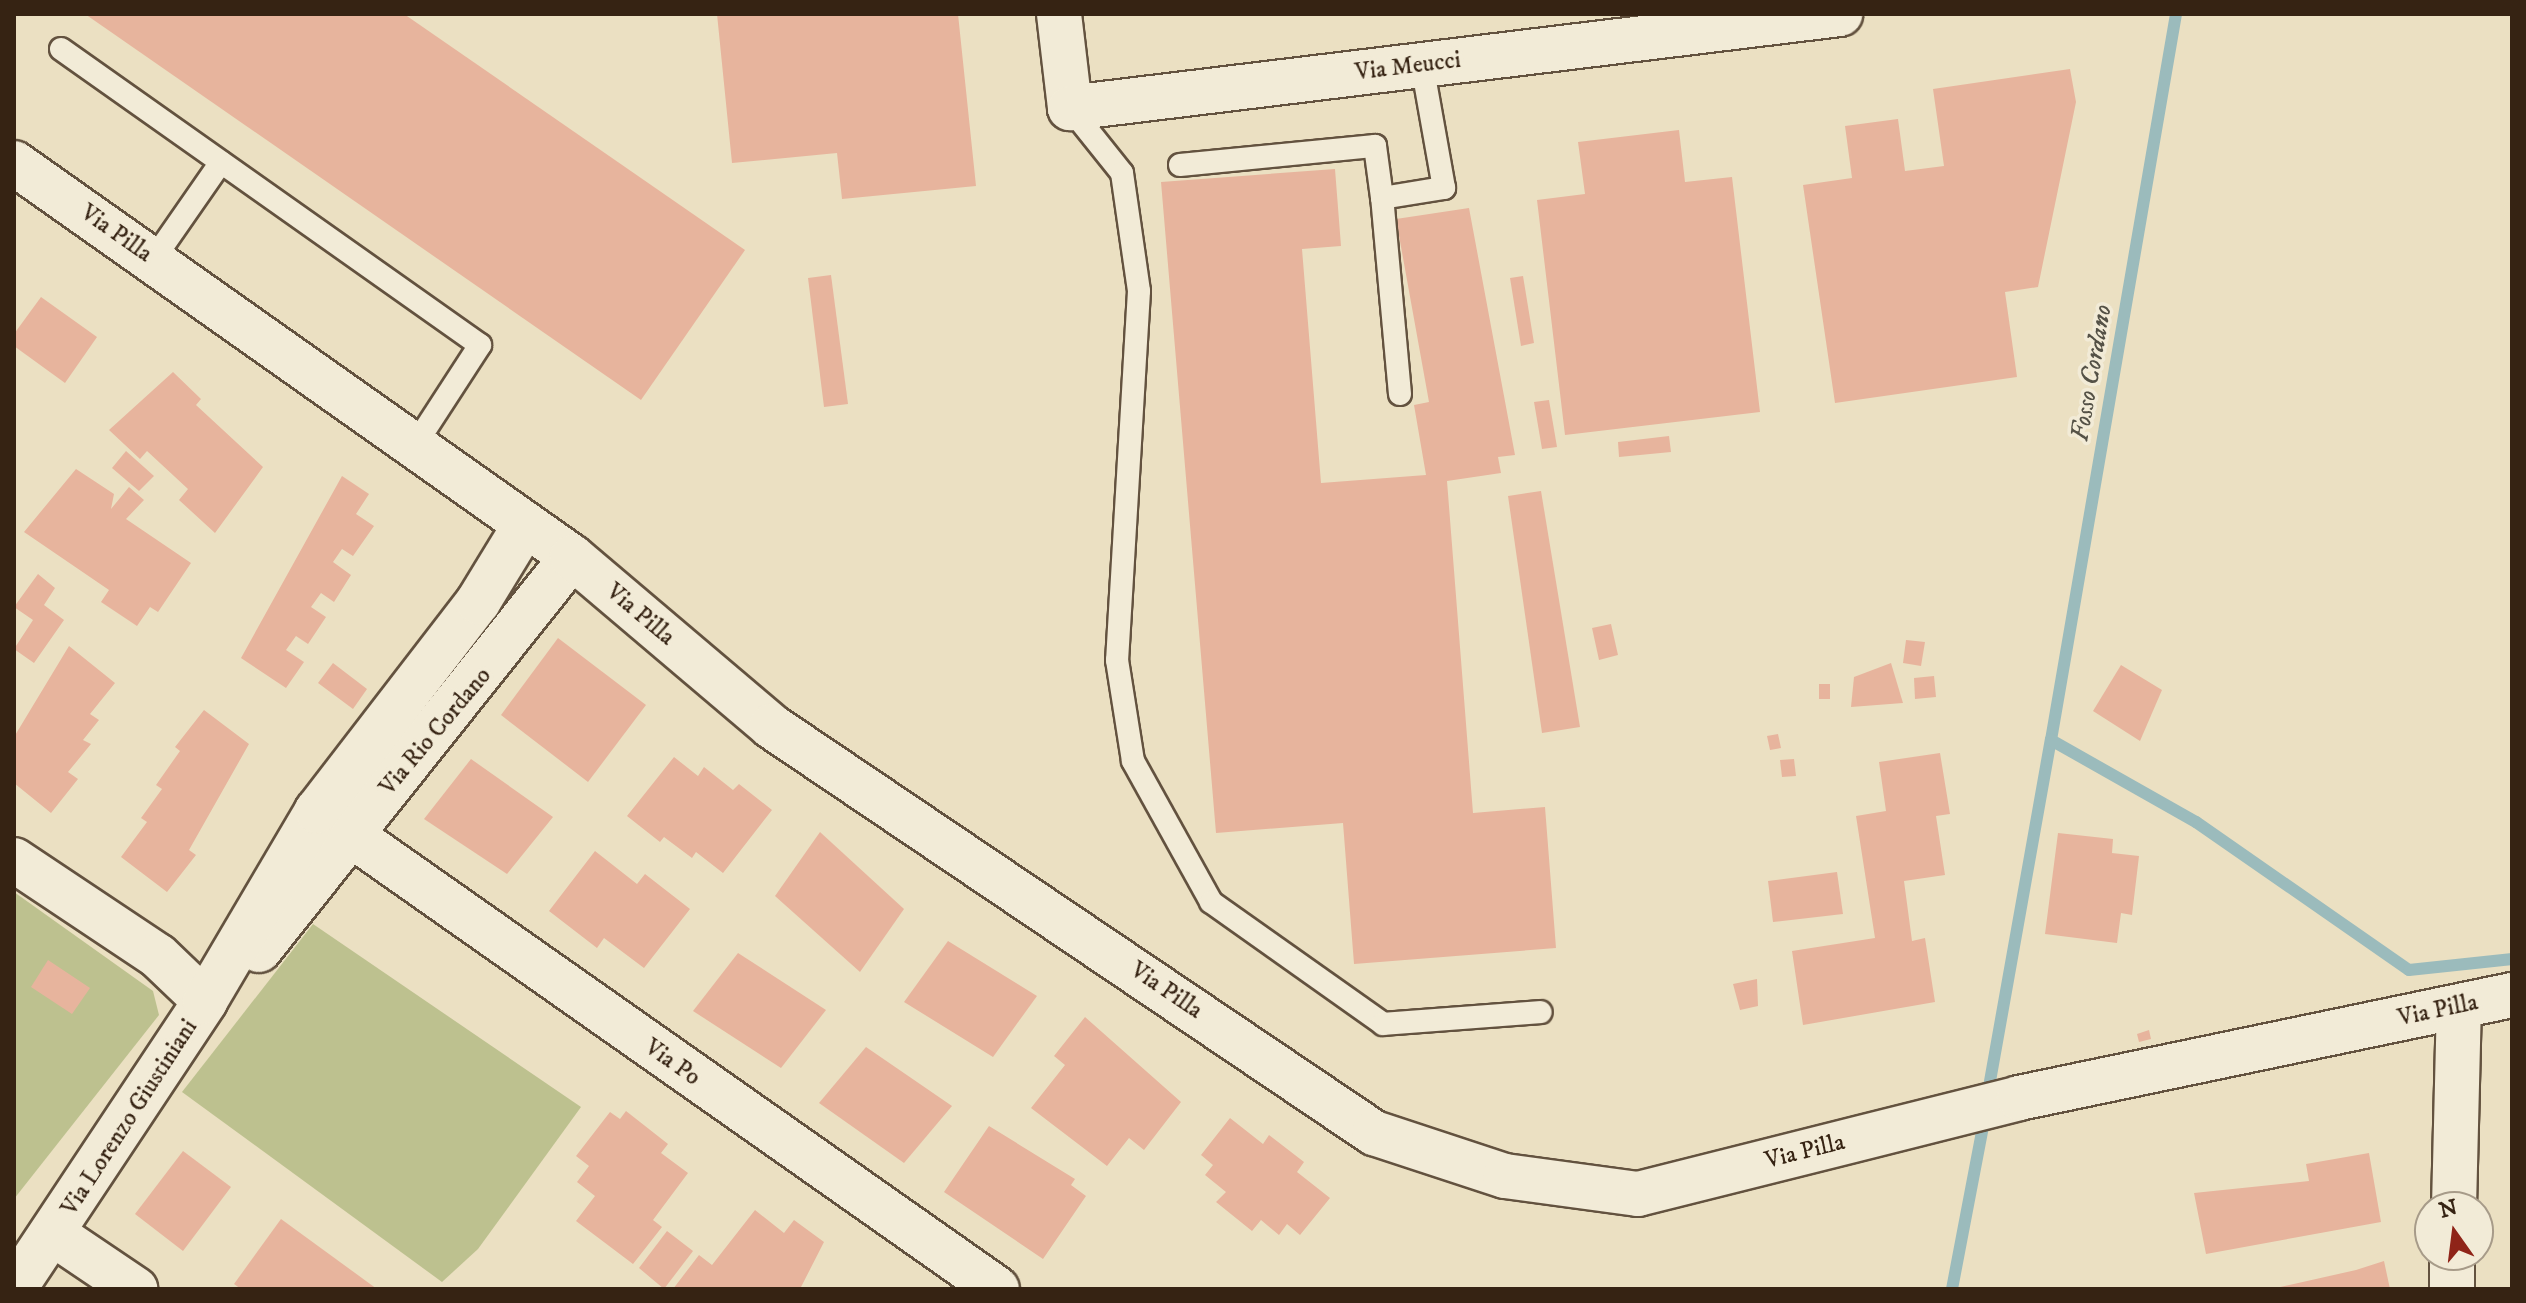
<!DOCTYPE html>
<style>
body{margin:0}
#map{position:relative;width:2526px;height:1303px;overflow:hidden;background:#ebe0c2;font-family:"IM FELL DW Pica",serif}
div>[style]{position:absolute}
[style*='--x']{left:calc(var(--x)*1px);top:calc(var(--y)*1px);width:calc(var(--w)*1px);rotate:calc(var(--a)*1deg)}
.green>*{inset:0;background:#bdc18f}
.stream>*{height:12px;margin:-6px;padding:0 6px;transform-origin:6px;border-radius:6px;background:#9bbbbc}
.building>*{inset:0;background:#e7b49d}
.roads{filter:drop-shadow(2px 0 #63523f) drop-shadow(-2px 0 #63523f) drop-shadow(0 2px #63523f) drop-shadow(0 -2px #63523f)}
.lane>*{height:22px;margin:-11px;padding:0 11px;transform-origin:11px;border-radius:11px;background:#f2ebd7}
.street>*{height:44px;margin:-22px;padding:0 22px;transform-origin:22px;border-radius:22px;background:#f2ebd7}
.secondary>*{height:44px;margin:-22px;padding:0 22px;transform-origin:22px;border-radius:22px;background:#f2ebd7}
span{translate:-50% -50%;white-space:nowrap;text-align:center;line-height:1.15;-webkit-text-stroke:7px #f2ebd7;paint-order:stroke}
.street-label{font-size:24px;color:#362313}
.water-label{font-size:26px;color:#545146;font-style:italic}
.frame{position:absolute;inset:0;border:16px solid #362313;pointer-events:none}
.north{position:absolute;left:2414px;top:1191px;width:80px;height:80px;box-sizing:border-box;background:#f2ebd7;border:2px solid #a79b89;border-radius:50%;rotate:346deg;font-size:22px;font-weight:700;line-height:32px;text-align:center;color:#362313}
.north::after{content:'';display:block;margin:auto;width:28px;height:36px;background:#8f2418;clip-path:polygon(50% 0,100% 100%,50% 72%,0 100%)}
</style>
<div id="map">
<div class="green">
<i style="clip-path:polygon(14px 892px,153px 991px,159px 1015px,14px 1199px)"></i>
<i style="clip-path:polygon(313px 924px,581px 1107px,478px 1249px,442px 1282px,182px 1092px)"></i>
</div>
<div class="stream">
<i style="--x:2051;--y:740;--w:737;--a:-80.23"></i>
<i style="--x:1987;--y:1098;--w:364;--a:-79.9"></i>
<i style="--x:2051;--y:740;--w:167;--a:29.5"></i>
<i style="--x:2196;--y:822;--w:259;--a:34.8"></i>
<i style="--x:2409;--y:970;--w:104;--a:-6.1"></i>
<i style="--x:1952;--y:1289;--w:176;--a:-79.2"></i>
</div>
<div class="building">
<i style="clip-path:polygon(85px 14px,404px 14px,745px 250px,641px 400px)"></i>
<i style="clip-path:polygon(717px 14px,958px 14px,976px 186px,842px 199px,837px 153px,732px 163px)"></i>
<i style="clip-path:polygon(2070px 69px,2076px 102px,2038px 287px,2005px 292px,2017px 377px,1835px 403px,1803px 185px,1852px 178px,1845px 126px,1898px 119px,1905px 171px,1944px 166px,1933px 89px)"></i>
<i style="clip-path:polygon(1679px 130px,1685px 182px,1732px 177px,1760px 412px,1565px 435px,1537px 200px,1585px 194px,1578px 142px)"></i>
<i style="clip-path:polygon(1335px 169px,1341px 246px,1302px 249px,1321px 483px,1426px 475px,1414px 405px,1429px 402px,1396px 219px,1469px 208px,1515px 455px,1498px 457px,1501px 473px,1447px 481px,1473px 813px,1545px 807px,1556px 948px,1354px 964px,1343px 823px,1216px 833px,1161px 182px)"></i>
<i style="clip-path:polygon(831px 275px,848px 404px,824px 407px,808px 278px)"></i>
<i style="clip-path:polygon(1523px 276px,1534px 343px,1521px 346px,1510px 278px)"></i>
<i style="clip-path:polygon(41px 297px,97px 337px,65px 383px,14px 346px,14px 334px)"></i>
<i style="clip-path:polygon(173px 372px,201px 399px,196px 405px,263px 467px,215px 533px,179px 500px,188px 489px,147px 451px,140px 459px,109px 430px)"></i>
<i style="clip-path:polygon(1549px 400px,1557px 447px,1542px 449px,1534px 402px)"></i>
<i style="clip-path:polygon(1669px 436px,1671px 452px,1619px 457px,1618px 442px)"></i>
<i style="clip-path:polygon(126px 451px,154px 476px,139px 491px,112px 468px)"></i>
<i style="clip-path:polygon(76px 469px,114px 494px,111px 509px,129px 487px,144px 500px,126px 519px,191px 563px,158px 612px,150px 607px,137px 626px,101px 602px,109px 590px,24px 532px)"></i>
<i style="clip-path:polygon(342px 476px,369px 494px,356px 514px,374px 526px,353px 556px,342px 549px,333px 562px,351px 575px,334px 602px,321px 593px,311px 607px,326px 617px,308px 644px,296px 636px,286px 650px,304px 662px,286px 688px,241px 658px)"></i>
<i style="clip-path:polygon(1541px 491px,1580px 727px,1542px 733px,1508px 496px)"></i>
<i style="clip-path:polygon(38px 574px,55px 588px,44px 605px,64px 620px,34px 663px,14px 649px,33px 620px,14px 607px)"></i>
<i style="clip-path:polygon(1611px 624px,1618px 655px,1599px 660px,1592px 628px)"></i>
<i style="clip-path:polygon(558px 638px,646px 705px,588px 782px,501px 715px)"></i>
<i style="clip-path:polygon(1906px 640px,1925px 642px,1921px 666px,1903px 663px)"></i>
<i style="clip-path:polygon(69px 646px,115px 683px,90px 714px,99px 720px,83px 740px,91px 744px,68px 772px,78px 779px,51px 813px,14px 783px,14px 737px)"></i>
<i style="clip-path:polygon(333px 663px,367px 689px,353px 709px,318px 683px)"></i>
<i style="clip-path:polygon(1891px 663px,1903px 703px,1851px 707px,1854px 677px)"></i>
<i style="clip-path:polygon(2121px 665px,2162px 690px,2140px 741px,2093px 711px)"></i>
<i style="clip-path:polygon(1934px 676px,1936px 697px,1915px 699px,1914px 678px)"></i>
<i style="clip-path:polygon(1819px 684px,1830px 684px,1830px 699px,1819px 699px)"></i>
<i style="clip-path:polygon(204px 710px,249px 744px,189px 850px,196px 855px,167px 892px,121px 857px,147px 822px,141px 818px,162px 789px,156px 785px,180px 751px,175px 747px)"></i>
<i style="clip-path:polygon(1778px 734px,1781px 748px,1770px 750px,1767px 736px)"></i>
<i style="clip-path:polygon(1940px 753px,1950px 814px,1936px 816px,1945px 875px,1904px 881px,1912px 941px,1925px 938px,1935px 1002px,1803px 1025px,1792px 951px,1875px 938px,1856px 816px,1886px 811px,1879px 762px)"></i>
<i style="clip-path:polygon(674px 757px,698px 776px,704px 767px,733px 790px,739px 784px,772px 810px,723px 873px,696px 852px,692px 858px,664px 837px,660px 842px,627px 816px)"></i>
<i style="clip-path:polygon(471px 759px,553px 817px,507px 874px,424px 819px)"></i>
<i style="clip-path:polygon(1794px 759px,1796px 776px,1782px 777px,1780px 760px)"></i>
<i style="clip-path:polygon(820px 832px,904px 909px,860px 972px,775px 896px)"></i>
<i style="clip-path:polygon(2058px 833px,2113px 839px,2112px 853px,2139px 856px,2132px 915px,2121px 913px,2117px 943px,2045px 934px)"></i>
<i style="clip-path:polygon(595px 851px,637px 884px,645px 874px,690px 909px,644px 968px,604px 938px,597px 948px,549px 911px)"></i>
<i style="clip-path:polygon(1837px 872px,1843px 914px,1773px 922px,1768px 881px)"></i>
<i style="clip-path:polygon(948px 941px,1037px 996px,993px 1057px,904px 1002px)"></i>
<i style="clip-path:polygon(738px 953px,826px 1010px,781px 1068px,693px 1011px)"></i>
<i style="clip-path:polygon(48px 960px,90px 988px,72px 1014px,31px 987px)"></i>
<i style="clip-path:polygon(1757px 979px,1758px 1006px,1740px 1010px,1733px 984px)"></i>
<i style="clip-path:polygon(1085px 1017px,1181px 1102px,1144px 1150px,1129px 1138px,1107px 1166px,1031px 1108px,1065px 1065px,1054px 1056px)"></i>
<i style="clip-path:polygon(2149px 1030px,2151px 1039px,2139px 1042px,2137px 1034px)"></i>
<i style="clip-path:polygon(866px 1047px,952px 1106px,904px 1163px,819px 1103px)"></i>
<i style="clip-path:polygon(626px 1111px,668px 1144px,661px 1153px,688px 1173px,653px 1220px,662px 1227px,633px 1264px,576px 1221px,595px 1196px,577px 1182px,589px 1166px,576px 1156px,610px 1112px,620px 1119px)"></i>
<i style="clip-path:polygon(1230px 1118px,1263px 1144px,1269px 1135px,1304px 1162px,1297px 1172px,1330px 1198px,1300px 1235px,1287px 1224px,1279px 1235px,1261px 1220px,1252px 1231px,1216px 1202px,1226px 1192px,1205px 1175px,1213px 1165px,1201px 1155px)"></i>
<i style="clip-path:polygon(989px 1126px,1075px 1179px,1071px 1185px,1086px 1196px,1043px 1259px,944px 1192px)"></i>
<i style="clip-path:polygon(183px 1151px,231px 1187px,183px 1251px,135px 1214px)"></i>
<i style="clip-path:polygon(2369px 1153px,2381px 1222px,2206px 1254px,2194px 1193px,2309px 1181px,2306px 1164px)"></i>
<i style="clip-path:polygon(755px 1210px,784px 1233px,794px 1220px,824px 1242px,800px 1289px,673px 1289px,699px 1255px,712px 1265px)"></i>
<i style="clip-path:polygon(281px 1219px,377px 1289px,241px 1289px,234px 1284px)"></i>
<i style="clip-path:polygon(667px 1231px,693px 1251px,664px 1289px,639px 1268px)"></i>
<i style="clip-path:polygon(2384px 1261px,2390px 1289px,2271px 1289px,2356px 1270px)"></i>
</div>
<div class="roads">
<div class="lane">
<i style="--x:61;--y:49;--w:513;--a:35.24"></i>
<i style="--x:480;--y:345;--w:119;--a:123"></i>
<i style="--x:1070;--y:108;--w:83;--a:51.3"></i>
<i style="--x:1122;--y:173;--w:119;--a:81.8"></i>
<i style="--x:1139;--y:291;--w:370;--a:93.4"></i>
<i style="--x:1117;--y:660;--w:102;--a:81"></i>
<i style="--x:1133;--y:761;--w:161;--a:61"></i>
<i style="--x:1211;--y:902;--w:211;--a:35.3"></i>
<i style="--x:1383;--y:1024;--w:158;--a:-4.3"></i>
<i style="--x:1180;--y:165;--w:196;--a:-5.6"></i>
<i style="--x:1375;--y:146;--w:52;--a:82.3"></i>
<i style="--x:153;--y:260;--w:119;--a:-55.2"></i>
<i style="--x:1400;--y:394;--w:197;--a:-95.2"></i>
<i style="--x:1382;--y:198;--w:63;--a:-9.2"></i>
<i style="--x:1444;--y:188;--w:125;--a:-100.1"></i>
</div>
<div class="street">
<i style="--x:1059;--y:14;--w:95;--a:83.3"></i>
<i style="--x:1070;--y:108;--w:776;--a:-6.96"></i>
<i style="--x:317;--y:811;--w:831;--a:35.1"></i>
<i style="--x:14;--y:860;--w:173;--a:33.7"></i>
<i style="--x:158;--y:956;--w:65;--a:43.8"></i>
<i style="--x:259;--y:950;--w:502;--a:-51.46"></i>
<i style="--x:2454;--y:1207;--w:200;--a:-88.6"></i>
<i style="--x:55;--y:1235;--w:97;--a:34"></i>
<i style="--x:14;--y:1289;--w:346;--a:-56.4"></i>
<i style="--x:205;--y:1001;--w:221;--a:-59.5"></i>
<i style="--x:317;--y:811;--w:264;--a:-52.4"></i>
<i style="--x:478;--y:602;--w:90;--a:-58.6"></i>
<i style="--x:2452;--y:1289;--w:34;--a:-90"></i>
</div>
<div class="secondary">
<i style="--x:14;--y:163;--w:683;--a:35.23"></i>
<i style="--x:572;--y:557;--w:261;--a:40.3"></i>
<i style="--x:771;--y:726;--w:728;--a:34.02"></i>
<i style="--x:1374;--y:1133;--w:138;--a:18.2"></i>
<i style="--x:1505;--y:1176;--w:134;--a:7.7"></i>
<i style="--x:1638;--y:1194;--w:393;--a:-14.1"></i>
<i style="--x:2019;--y:1098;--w:504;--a:-11.8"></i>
</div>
</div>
<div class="street-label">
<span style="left:1408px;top:67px;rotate:-7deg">Via Meucci</span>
<span style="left:116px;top:234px;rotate:35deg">Via Pilla</span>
<span style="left:640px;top:615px;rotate:40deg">Via Pilla</span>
<span style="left:436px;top:732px;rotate:-50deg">Via Rio Cordano</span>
<span style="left:1166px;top:991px;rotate:34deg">Via Pilla</span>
<span style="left:2438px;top:1011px;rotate:-12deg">Via Pilla</span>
<span style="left:672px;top:1063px;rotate:35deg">Via Po</span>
<span style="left:130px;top:1118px;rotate:-57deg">Via Lorenzo Giustiniani</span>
<span style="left:1805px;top:1152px;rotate:-14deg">Via Pilla</span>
</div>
<div class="water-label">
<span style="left:2092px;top:373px;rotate:-80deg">Fosso Cordano</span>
</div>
<div class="frame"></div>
<div class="north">N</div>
</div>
